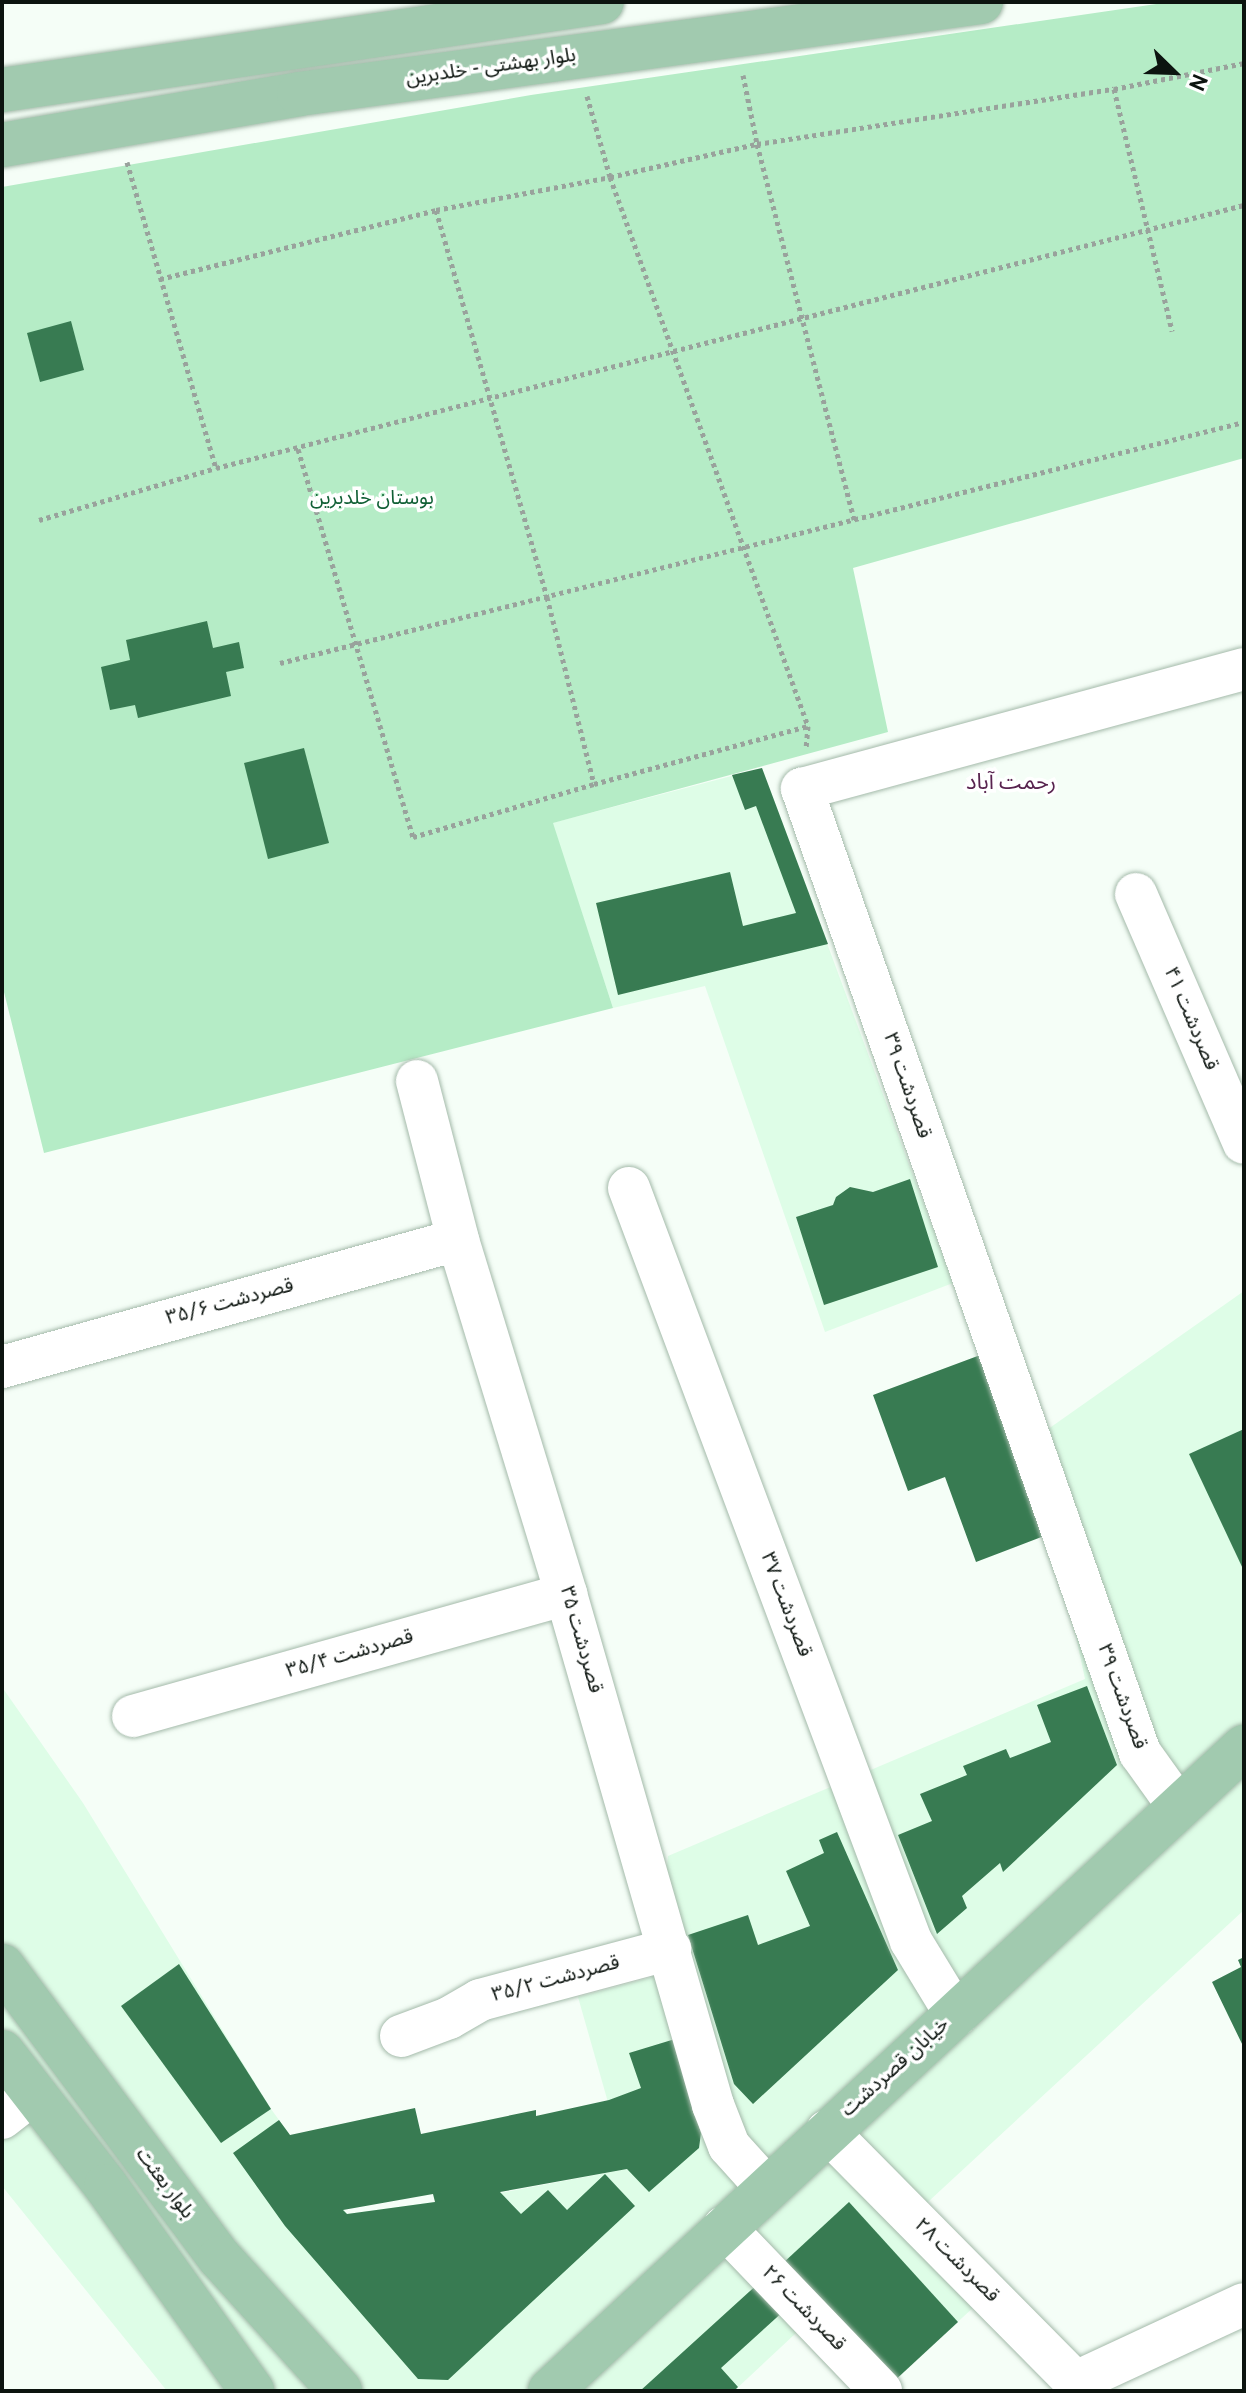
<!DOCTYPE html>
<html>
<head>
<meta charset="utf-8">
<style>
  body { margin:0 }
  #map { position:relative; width:1246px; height:2393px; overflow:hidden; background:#f5fef7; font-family:Overpass,"Noto Sans Arabic",sans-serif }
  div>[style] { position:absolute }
  .built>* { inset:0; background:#defde7 }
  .green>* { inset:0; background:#b5ecc6 }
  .building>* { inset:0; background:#387b52 }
  .path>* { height:5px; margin-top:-2.5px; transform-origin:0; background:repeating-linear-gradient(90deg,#99a29c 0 4px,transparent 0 8px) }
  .roads { filter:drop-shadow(0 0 2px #a4baaa) drop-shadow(0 0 2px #a4baaa) }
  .minor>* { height:42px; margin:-21px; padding:0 21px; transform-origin:21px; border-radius:21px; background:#fff }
  .major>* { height:44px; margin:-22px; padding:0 22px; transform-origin:22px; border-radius:22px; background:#a1caaf }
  span { translate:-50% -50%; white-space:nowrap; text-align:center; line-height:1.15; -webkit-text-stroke:7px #fff; paint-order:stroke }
  .street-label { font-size:20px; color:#0c140f }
  .park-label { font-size:20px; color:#105f35 }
  .neighbourhood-label { font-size:22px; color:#58234f }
  .frame { position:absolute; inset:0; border:4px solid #0c140f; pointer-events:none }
  .north { position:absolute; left:1134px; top:32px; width:80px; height:80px; -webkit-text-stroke:6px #fff; paint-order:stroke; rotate:113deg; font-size:22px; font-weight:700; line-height:32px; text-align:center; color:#0c140f }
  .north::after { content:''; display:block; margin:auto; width:28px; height:36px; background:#0c140f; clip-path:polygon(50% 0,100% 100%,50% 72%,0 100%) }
</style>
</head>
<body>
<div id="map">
  <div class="built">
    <i style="clip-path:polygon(762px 768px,953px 1283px,825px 1332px,705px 986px,613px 1008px,552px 823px)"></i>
    <i style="clip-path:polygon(1244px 1291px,1244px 1910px,916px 2213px,989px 2293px,883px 2391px,809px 2321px,734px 2391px,167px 2391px,2px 2186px,2px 1687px,83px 1803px,271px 2109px,347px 2214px,500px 2193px,627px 2169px,578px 1997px,656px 1976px,668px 1856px,1085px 1679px,1034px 1439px)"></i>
  </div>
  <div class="green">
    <i style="clip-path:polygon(1170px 2px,1244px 2px,1244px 458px,853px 568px,888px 732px,553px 823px,613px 1008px,44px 1153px,2px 984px,2px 187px,531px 95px)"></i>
  </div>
  <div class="building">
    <i style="clip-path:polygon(71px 321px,84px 370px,40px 382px,27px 333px)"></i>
    <i style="clip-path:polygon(207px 621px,213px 648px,239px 642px,244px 668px,226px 672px,231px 696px,138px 718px,135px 705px,110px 710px,101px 667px,130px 660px,126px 640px)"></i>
    <i style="clip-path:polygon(304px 748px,329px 843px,268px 859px,244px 763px)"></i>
    <i style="clip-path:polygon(762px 768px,828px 944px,618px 995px,596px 903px,730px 872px,743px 926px,796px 913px,756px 806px,745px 810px,732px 775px)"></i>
    <i style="clip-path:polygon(910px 1179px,938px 1267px,824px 1305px,796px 1217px,833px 1205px,836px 1197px,850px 1187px,873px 1192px)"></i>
    <i style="clip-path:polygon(983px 1354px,1044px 1536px,976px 1562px,945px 1477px,908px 1491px,873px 1395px)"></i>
    <i style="clip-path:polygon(1244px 1429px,1244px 1571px,1189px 1454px)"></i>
    <i style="clip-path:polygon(1087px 1686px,1117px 1765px,1003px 1872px,1000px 1863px,962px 1896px,967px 1908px,937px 1934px,898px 1835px,932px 1821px,920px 1794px,967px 1775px,963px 1766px,1006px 1749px,1010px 1758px,1051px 1742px,1037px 1705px)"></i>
    <i style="clip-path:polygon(837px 1832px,898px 1970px,753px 2104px,734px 2084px,688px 1935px,748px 1915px,758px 1945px,810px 1926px,786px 1871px,824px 1853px,819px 1840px)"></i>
    <i style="clip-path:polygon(1244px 1957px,1244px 2048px,1212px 1982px,1241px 1967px,1238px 1960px)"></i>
    <i style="clip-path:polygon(179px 1964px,271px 2109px,221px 2143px,121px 2006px)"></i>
    <i style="clip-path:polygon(evenodd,675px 2039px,701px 2133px,699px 2148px,649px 2192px,627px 2169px,500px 2192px,521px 2214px,548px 2190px,567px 2210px,605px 2174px,635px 2206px,448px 2380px,418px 2379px,285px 2226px,233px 2153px,279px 2120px,290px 2135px,415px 2108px,421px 2134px,536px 2110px,536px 2116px,609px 2100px,641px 2088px,629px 2053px,675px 2039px,433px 2194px,435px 2202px,347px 2214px,343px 2210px,433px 2194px)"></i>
    <i style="clip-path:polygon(849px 2202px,958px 2322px,891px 2384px,782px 2264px)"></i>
    <i style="clip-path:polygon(761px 2281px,786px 2309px,721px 2368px,738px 2387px,734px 2391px,640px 2391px)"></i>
  </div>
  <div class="path">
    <i style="left:743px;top:75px;width:70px;rotate:78.5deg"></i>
    <i style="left:757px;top:144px;width:388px;rotate:75.5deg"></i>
    <i style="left:1114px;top:89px;width:249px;rotate:76.5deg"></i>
    <i style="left:587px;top:96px;width:84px;rotate:74.1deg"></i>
    <i style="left:610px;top:177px;width:584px;rotate:70.17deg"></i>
    <i style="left:808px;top:726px;width:23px;rotate:95deg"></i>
    <i style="left:127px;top:162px;width:319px;rotate:73.8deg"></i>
    <i style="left:436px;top:210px;width:403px;rotate:74deg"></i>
    <i style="left:547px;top:597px;width:193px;rotate:75.9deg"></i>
    <i style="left:594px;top:784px;width:222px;rotate:-15.2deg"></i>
    <i style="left:160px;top:279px;width:284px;rotate:-14deg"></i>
    <i style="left:436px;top:210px;width:177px;rotate:-10.7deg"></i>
    <i style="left:610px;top:177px;width:151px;rotate:-12.7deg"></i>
    <i style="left:757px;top:144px;width:361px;rotate:-8.8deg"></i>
    <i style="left:1114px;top:89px;width:133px;rotate:-11.3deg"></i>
    <i style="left:298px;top:449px;width:405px;rotate:73.5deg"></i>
    <i style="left:413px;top:837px;width:189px;rotate:-16.3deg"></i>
    <i style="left:39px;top:520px;width:184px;rotate:-16.4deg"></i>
    <i style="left:216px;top:468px;width:1061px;rotate:-14.35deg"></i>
    <i style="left:280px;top:663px;width:994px;rotate:-14.04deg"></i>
  </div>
  <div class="roads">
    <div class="minor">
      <i style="left:1136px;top:894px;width:271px;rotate:66.6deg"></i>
      <i style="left:417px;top:1081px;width:164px;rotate:75.5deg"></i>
      <i style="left:458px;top:1240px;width:370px;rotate:73deg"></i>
      <i style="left:566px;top:1594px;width:532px;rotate:73.95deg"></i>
      <i style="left:713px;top:2105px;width:44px;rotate:68.7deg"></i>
      <i style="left:729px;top:2146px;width:55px;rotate:47.9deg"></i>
      <i style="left:629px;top:1188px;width:804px;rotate:69.47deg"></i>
      <i style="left:911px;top:1941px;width:87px;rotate:58.7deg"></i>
      <i style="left:2px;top:1367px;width:473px;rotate:-15.6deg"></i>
      <i style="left:133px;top:1716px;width:450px;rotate:-15.7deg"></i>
      <i style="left:1178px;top:1806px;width:65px;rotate:-125.6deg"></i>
      <i style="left:1140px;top:1753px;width:1022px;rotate:-109.32deg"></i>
      <i style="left:802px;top:789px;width:458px;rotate:-15.2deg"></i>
      <i style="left:401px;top:2036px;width:51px;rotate:-20.6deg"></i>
      <i style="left:449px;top:2018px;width:36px;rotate:-30deg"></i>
      <i style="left:480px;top:2000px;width:197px;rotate:-15deg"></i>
      <i style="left:2px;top:2118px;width:41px;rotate:-38deg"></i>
      <i style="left:827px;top:2131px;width:366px;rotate:45.3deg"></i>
      <i style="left:724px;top:2227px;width:227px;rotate:46.2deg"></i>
      <i style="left:1076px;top:2382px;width:185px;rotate:-24.9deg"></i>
    </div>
    <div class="major">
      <i style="left:2px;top:90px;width:606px;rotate:-8.34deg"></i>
      <i style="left:2px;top:145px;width:301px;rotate:-9.7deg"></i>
      <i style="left:299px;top:94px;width:688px;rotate:-7.68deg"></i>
      <i style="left:2px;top:1966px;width:364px;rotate:53.3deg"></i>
      <i style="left:220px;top:2258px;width:179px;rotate:47.9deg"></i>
      <i style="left:2px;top:2052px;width:170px;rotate:52.2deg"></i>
      <i style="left:106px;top:2186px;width:252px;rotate:54.5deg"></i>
      <i style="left:550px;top:2391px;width:947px;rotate:-42.86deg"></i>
    </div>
  </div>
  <div class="street-label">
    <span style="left:491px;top:68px;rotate:-8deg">بلوار بهشتی - خلدبرین</span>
    <span style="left:1190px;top:1019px;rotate:67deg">قصردشت ۴۱</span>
    <span style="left:906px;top:1086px;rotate:71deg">قصردشت ۳۹</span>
    <span style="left:230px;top:1303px;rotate:-15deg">قصردشت ۳۵/۶</span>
    <span style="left:785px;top:1605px;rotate:69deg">قصردشت ۳۷</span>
    <span style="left:580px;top:1640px;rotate:74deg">قصردشت ۳۵</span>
    <span style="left:350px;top:1655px;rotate:-16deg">قصردشت ۳۵/۴</span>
    <span style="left:1121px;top:1697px;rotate:70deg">قصردشت ۳۹</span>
    <span style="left:556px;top:1980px;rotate:-15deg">قصردشت ۳۵/۲</span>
    <span style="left:896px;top:2068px;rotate:-42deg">خیابان قصردشت</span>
    <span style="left:164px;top:2184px;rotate:53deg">بلوار بعثت</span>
    <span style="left:956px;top:2261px;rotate:45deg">قصردشت ۲۸</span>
    <span style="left:803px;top:2309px;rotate:46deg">قصردشت ۲۶</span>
  </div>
  <div class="park-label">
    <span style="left:372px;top:499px">بوستان خلدبرین</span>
  </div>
  <div class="neighbourhood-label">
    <span style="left:1011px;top:784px">رحمت آباد</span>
  </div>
  <div class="frame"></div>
  <div class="north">N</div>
</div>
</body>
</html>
